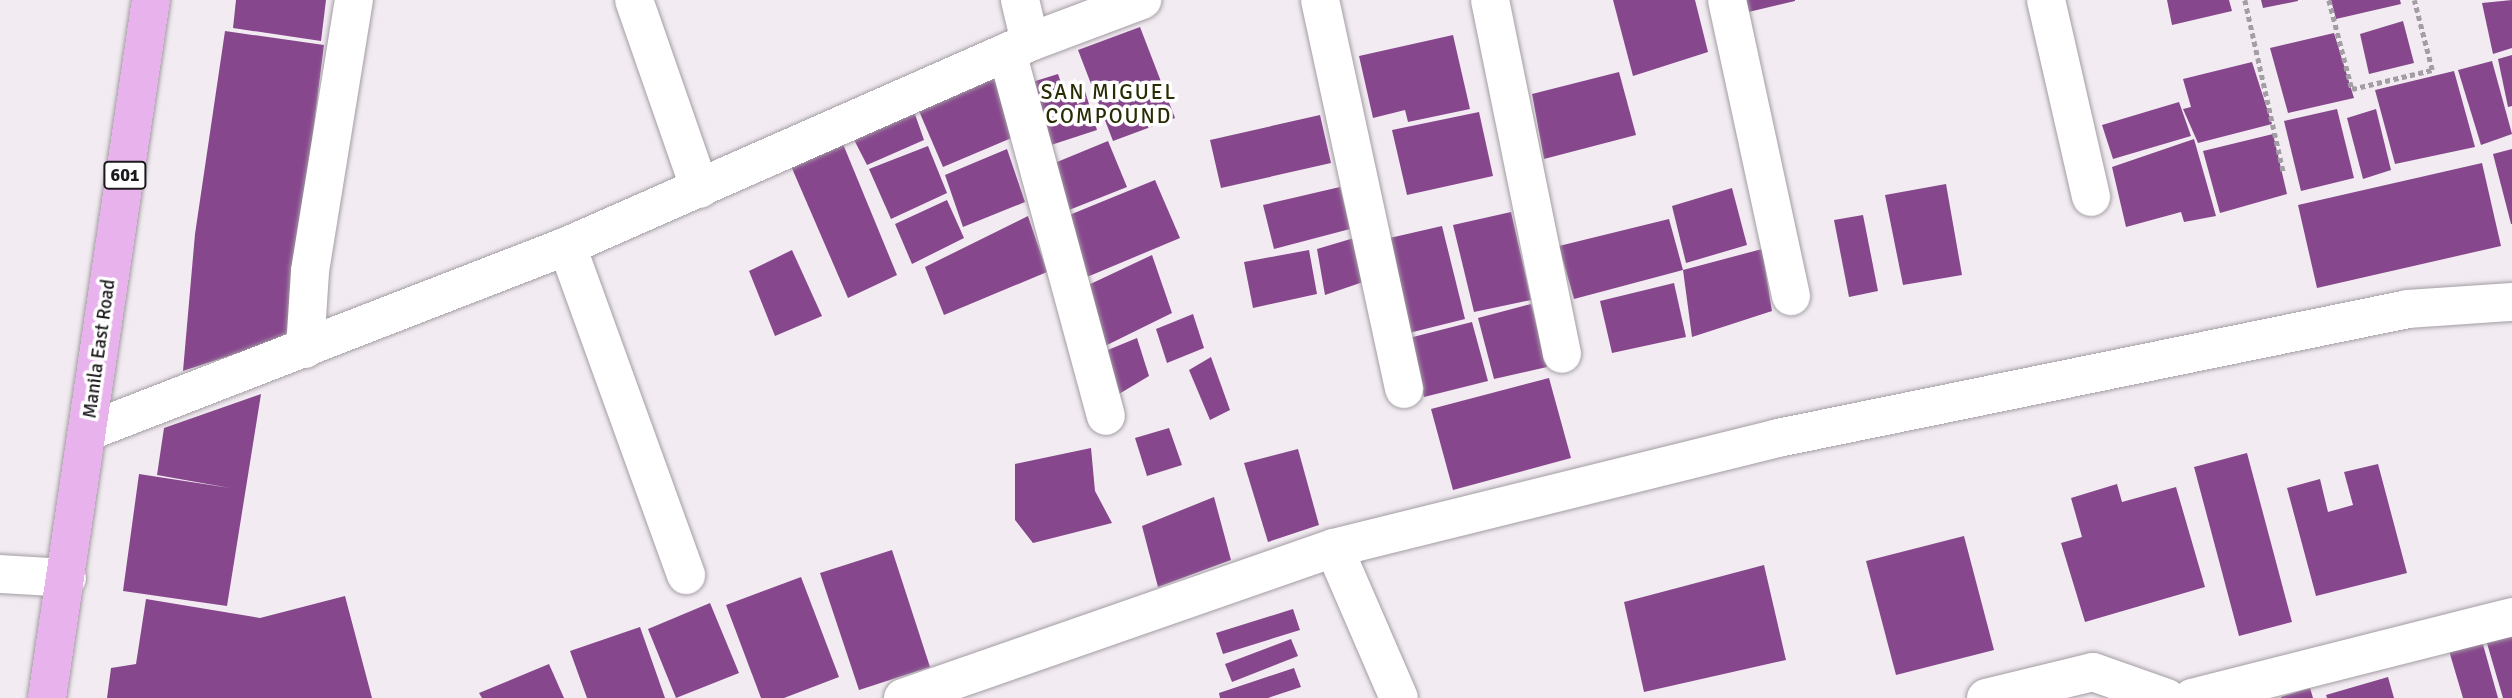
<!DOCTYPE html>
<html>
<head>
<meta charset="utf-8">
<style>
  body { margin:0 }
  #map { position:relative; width:2512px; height:698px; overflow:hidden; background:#f2ecf2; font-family:Signika,sans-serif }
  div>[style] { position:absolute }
  .building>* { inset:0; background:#87478d }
  .path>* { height:4.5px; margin-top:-2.25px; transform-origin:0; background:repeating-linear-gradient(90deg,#a29ea3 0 5px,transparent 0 8.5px) }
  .roads { filter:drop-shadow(0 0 2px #a39da3) drop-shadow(0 0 2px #a39da3) }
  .minor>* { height:38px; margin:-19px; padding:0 19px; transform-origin:19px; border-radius:19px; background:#fff }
  .major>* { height:38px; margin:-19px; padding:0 19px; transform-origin:19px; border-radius:19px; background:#e8b2ec }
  span { translate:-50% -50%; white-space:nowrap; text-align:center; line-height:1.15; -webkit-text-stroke:7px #fff; paint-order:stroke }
  .shield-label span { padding:2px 5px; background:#fff; border:2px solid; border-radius:5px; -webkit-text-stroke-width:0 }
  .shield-label { font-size:18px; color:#1b191c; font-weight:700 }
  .street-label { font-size:19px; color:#1b191c }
  .neighbourhood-label { font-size:21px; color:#292c03; letter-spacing:2px }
</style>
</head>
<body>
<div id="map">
  <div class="building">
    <i style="clip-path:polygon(236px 0,326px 0,321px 41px,233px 28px)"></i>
    <i style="clip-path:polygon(1613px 0,1695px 0,1708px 52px,1633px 76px)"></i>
    <i style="clip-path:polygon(1733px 0,1795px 0,1795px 1px,1736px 15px)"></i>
    <i style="clip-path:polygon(2167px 0,2229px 0,2232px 11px,2172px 25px)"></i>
    <i style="clip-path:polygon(2261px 0,2298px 0,2298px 1px,2263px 8px)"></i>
    <i style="clip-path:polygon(2331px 0,2400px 0,2401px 4px,2336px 19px)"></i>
    <i style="clip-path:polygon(2512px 0,2512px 48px,2493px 54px,2482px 3px)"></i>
    <i style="clip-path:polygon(2403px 21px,2414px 63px,2369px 74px,2360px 34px)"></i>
    <i style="clip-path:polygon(1140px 27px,1175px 118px,1113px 141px,1078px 50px)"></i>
    <i style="clip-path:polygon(225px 31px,324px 45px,299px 245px,298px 333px,183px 371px,195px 234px)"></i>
    <i style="clip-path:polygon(2334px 33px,2354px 98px,2288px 113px,2270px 48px)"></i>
    <i style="clip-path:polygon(1453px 35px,1470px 109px,1408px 122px,1405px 110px,1373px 118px,1359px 56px)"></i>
    <i style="clip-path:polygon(2512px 55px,2512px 106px,2508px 107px,2498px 59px)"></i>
    <i style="clip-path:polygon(2492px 61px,2512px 134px,2481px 145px,2458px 70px)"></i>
    <i style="clip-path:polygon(2252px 62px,2272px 124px,2198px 143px,2183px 109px,2191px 107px,2183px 79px)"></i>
    <i style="clip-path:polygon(2454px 71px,2475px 147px,2395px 164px,2375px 90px)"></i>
    <i style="clip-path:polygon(1619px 72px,1636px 135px,1544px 159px,1532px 94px)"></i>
    <i style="clip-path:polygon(1001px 74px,1021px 134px,943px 167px,919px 111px)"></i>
    <i style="clip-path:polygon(1058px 74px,1065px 94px,1084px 88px,1097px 130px,1048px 146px,1029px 83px)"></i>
    <i style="clip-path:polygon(2179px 102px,2191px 136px,2113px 159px,2102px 125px)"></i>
    <i style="clip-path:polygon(911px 103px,924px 140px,867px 165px,850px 132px)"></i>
    <i style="clip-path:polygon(2337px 109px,2354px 178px,2301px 191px,2284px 121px)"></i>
    <i style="clip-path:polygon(2376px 109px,2391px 170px,2363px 179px,2347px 118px)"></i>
    <i style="clip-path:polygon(1479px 112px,1493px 176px,1407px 195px,1392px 130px)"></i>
    <i style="clip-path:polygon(1320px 115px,1331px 163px,1221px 188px,1210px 140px)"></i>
    <i style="clip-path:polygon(2273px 134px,2287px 194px,2220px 213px,2203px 151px)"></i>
    <i style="clip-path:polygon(2194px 139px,2216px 216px,2184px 222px,2181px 212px,2126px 227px,2112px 167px)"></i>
    <i style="clip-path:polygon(1108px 141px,1127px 187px,1059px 214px,1040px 169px)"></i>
    <i style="clip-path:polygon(843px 144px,897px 275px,848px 298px,791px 166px)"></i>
    <i style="clip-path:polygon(928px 146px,947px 193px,891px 219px,869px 169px)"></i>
    <i style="clip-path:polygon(1007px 149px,1025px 202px,963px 227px,945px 175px)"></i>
    <i style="clip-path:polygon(2512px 149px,2512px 224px,2511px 224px,2493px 154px)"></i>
    <i style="clip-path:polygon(2482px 163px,2501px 246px,2317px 288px,2298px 205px)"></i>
    <i style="clip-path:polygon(1155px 180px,1180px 238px,1087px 277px,1062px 218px)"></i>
    <i style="clip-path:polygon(1946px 184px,1962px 275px,1903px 285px,1885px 195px)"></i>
    <i style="clip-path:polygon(1340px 187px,1350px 229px,1274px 249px,1263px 205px)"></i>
    <i style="clip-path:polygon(1732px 188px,1747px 245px,1686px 263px,1672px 206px)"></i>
    <i style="clip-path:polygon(947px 200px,964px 238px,912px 264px,895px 224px)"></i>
    <i style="clip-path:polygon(1511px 212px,1531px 300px,1474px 312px,1453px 225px)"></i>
    <i style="clip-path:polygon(1863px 215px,1878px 291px,1849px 297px,1834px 220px)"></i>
    <i style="clip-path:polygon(1028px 216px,1047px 272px,944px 315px,925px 267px)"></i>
    <i style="clip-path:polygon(1669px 219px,1683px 270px,1574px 299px,1559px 246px)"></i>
    <i style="clip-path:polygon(1442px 226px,1465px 319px,1405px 334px,1381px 240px)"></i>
    <i style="clip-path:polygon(1354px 238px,1363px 282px,1325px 295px,1317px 249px)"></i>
    <i style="clip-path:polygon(1762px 249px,1772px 311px,1692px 337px,1683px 270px)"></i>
    <i style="clip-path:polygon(792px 250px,822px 316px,775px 336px,749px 271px)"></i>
    <i style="clip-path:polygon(1309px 250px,1317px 294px,1253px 308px,1244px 262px)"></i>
    <i style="clip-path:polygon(1152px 255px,1172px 313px,1105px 346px,1084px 287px)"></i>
    <i style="clip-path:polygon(1674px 283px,1686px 337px,1612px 353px,1600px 301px)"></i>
    <i style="clip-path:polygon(1531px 304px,1547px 367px,1494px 379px,1478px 318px)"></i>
    <i style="clip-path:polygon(1193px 314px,1204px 348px,1167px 363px,1156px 329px)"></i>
    <i style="clip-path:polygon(1472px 322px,1488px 381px,1424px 397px,1409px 338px)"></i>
    <i style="clip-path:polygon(1137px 338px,1149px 376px,1119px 394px,1103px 352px)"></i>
    <i style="clip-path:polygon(1211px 357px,1230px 410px,1210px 420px,1189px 370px)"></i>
    <i style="clip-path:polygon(1549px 378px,1571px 458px,1453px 490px,1431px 409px)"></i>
    <i style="clip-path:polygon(261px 394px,227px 606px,123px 591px,139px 474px,230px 488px,157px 475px,164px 428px)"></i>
    <i style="clip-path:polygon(1169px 428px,1182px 465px,1147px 476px,1135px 438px)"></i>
    <i style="clip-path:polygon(1091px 448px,1095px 491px,1112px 523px,1033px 543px,1015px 520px,1015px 464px)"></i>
    <i style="clip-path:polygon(1298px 449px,1319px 525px,1268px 542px,1244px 463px)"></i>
    <i style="clip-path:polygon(2247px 453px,2292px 622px,2239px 636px,2194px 467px)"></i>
    <i style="clip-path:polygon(2378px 464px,2407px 573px,2316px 596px,2287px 488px,2320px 479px,2328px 512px,2353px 505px,2344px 472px)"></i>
    <i style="clip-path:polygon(2117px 484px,2122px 502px,2176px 487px,2205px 587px,2085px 622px,2061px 543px,2082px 537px,2071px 498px)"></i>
    <i style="clip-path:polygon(1214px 497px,1231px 560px,1158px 587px,1142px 526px)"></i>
    <i style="clip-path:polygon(1964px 536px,1994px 650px,1896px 675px,1866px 561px)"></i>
    <i style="clip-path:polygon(892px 550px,930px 667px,859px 690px,820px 573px)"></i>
    <i style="clip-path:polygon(1764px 565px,1786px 660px,1644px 692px,1624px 602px)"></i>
    <i style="clip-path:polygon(801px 577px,839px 677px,784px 698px,761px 698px,726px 605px)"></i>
    <i style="clip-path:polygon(345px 596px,372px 698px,107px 698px,111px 668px,136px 664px,146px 599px,260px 618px)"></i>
    <i style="clip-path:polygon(710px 603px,739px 673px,676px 698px,648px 629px)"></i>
    <i style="clip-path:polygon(1293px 609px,1300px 630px,1223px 654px,1216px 633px)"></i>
    <i style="clip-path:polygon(2512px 624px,2512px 698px,2503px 698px,2484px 633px)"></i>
    <i style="clip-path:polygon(640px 627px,665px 698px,587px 698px,570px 651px)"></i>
    <i style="clip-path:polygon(2480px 634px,2498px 698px,2463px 698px,2447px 644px)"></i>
    <i style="clip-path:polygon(1291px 639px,1298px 656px,1232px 682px,1225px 664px)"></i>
    <i style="clip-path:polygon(549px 664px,564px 698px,482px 698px,479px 693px)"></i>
    <i style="clip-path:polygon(1294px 668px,1301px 687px,1268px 698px,1220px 698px,1219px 693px)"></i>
    <i style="clip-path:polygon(2388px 677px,2394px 698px,2327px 698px,2326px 695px)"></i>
    <i style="clip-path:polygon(2310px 688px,2313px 698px,2281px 698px,2281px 697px)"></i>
  </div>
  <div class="path">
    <i style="left:2245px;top:0;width:178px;rotate:77.4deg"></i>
    <i style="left:2329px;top:0;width:92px;rotate:75.5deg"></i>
    <i style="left:2352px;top:89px;width:82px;rotate:-13.4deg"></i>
    <i style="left:2432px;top:70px;width:72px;rotate:-104.4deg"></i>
  </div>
  <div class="roads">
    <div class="minor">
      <i style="left:634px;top:0;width:200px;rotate:70.8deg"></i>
      <i style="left:1020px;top:0;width:43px;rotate:76.6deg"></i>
      <i style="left:1320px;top:0;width:398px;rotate:77.8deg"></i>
      <i style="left:1490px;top:0;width:361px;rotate:78.5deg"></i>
      <i style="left:1727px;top:0;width:303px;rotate:77.8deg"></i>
      <i style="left:2046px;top:0;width:202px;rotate:77.1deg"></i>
      <i style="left:1007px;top:52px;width:377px;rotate:74.8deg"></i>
      <i style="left:567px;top:246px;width:350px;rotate:70.1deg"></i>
      <i style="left:305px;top:349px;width:78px;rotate:-86.3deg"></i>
      <i style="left:310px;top:271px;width:275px;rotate:-80.8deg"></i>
      <i style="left:87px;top:432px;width:515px;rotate:-21.18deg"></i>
      <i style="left:567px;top:246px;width:506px;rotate:-23.78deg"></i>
      <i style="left:1030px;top:42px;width:120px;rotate:-20.6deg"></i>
      <i style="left:1334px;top:548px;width:457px;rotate:-13.9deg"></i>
      <i style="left:1778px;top:438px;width:643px;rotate:-11.57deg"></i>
      <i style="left:2408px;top:309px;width:104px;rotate:-3.9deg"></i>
      <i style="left:0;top:574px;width:67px;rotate:3.4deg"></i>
      <i style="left:903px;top:698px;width:456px;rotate:-19.2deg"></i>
      <i style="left:1334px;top:548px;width:163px;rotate:66.6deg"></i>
      <i style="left:1986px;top:698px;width:110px;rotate:-13.7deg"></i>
      <i style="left:2093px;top:672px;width:78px;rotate:19.4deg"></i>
      <i style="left:2192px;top:698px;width:330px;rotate:-14.2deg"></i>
    </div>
    <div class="major">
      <i style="left:47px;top:698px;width:706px;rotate:-81.53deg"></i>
    </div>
  </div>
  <div class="shield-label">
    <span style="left:125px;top:175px">601</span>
  </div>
  <div class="street-label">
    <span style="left:100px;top:349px;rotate:-82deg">Manila East Road</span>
  </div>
  <div class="neighbourhood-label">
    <span style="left:1109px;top:104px">SAN MIGUEL<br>COMPOUND</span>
  </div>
</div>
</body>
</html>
